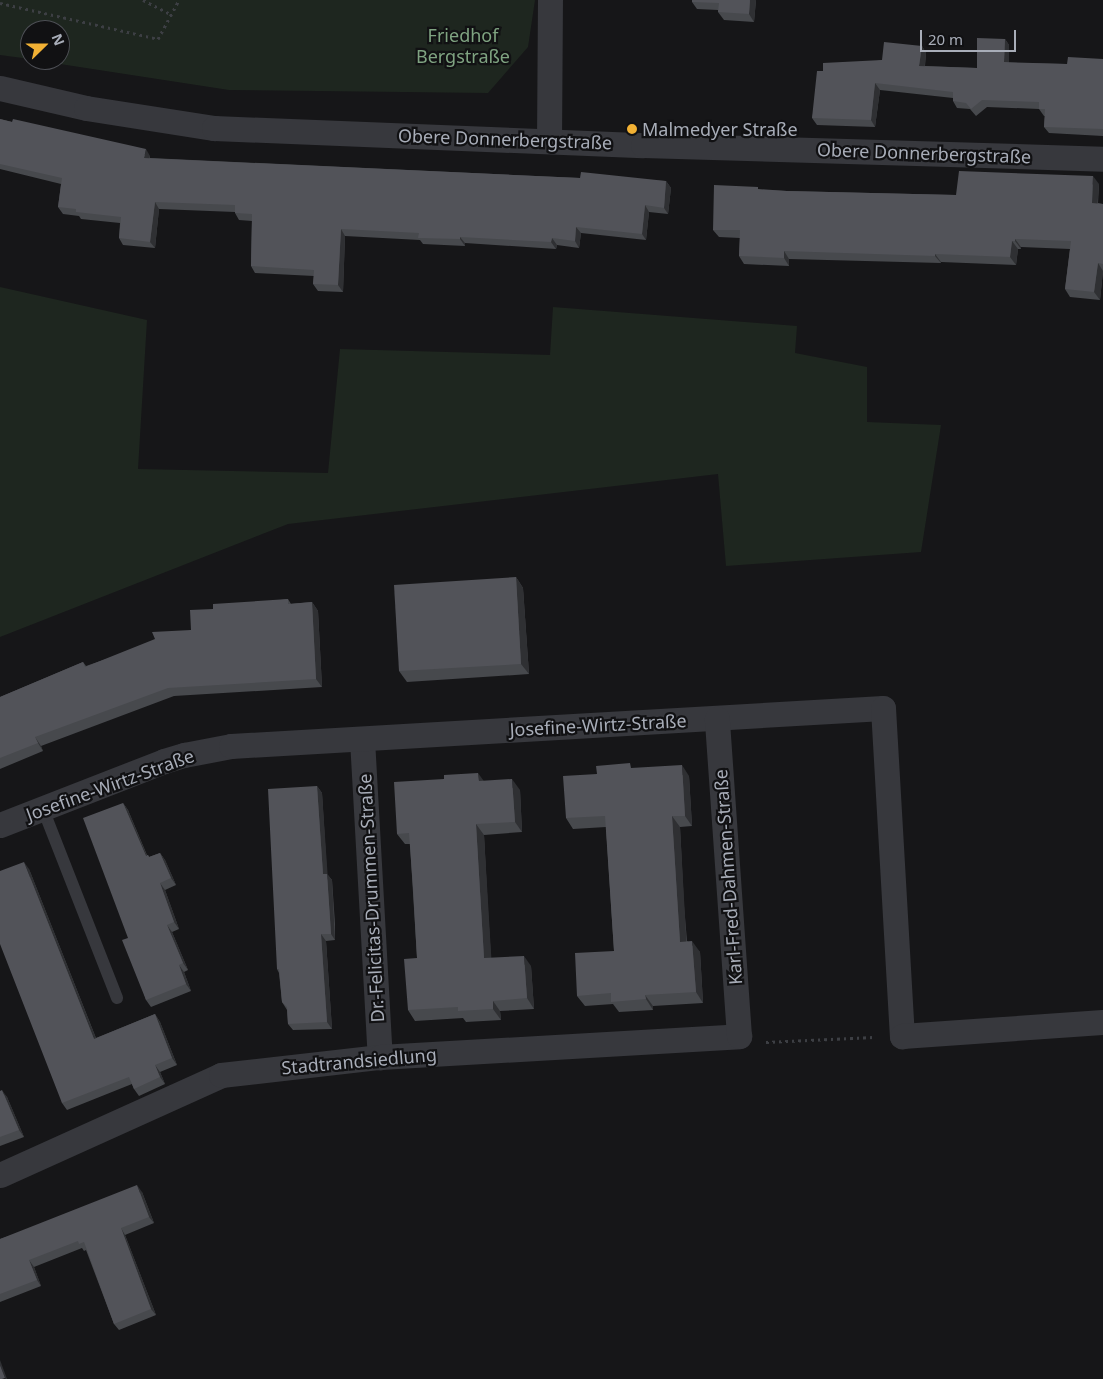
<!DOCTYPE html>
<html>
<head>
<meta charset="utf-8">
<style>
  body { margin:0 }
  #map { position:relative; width:1103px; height:1379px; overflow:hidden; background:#161618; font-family:"Noto Sans",sans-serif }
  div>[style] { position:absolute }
  .green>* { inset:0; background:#1e261f }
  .path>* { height:3px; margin-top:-1.5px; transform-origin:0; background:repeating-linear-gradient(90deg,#3d3f44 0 2.5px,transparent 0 6.5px) }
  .service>* { height:12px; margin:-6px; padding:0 6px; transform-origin:6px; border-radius:6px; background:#37383d }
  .minor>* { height:25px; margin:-12.5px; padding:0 12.5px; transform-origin:12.5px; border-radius:12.5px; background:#37383d }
  .wall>* { inset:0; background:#47494d }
  .shaded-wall>* { inset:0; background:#2f3033 }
  .building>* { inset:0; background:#525359 }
  .dots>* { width:14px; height:14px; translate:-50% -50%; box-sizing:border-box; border:2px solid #111113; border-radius:50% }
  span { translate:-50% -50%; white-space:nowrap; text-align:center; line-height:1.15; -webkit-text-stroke:4.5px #111113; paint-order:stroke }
  .park-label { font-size:18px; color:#7fa381 }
  .poi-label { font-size:18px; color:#a8adb8 }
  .left { translate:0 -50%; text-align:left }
  .street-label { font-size:18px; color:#a8adb8 }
  .north { position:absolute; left:20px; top:20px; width:50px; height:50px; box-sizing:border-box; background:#111113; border:1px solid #4d4f55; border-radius:50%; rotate:68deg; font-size:14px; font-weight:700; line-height:20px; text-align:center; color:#a8adb8 }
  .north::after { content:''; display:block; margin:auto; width:18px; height:22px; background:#f2b134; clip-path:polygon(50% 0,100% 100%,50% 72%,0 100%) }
  .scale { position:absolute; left:920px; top:30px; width:96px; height:22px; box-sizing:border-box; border:2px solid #a8adb8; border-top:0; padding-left:6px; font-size:15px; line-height:18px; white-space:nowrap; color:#a8adb8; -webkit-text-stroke:4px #111113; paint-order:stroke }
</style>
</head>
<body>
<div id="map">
  <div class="green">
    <i style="clip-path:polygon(0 0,535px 0,528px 47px,488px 93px,229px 90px,34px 60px,60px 60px,60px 30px,30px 30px,30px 59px,0 55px)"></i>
    <i style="clip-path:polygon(0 287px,147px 320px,138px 469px,328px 473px,340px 349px,550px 355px,553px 307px,797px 326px,795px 353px,867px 367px,867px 422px,941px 425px,921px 552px,726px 566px,718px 474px,288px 524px,0 637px)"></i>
  </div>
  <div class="path">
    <i style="left:143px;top:0;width:31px;rotate:27deg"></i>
    <i style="left:0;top:3px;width:162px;rotate:12.8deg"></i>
    <i style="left:158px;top:39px;width:44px;rotate:-61.7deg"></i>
    <i style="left:766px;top:1042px;width:108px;rotate:-2.7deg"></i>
  </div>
  <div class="service">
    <i style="left:43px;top:809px;width:203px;rotate:68.6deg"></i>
  </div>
  <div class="minor">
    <i style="left:0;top:88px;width:88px;rotate:13.1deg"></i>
    <i style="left:86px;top:108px;width:130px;rotate:8.9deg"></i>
    <i style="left:214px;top:128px;width:429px;rotate:2.3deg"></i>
    <i style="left:643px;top:145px;width:460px;rotate:1.7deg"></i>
    <i style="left:549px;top:141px;width:141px;rotate:-89.6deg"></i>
    <i style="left:362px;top:739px;width:319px;rotate:86.8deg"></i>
    <i style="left:0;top:825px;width:176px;rotate:-21.3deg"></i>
    <i style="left:164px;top:761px;width:21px;rotate:-17deg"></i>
    <i style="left:184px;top:755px;width:48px;rotate:-10.8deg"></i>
    <i style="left:231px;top:746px;width:653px;rotate:-3.34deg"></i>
    <i style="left:883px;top:708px;width:329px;rotate:86.7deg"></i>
    <i style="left:902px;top:1036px;width:201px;rotate:-4deg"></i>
    <i style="left:0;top:1175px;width:243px;rotate:-24.3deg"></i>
    <i style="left:221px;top:1075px;width:160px;rotate:-6.5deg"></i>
    <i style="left:380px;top:1057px;width:360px;rotate:-3.3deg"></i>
    <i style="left:739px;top:1036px;width:318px;rotate:-94deg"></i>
  </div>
  <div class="wall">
    <i style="clip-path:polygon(756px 0,754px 22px,724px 20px,718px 12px,718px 10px,697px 9px,692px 2px)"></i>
    <i style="clip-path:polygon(1005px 39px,1009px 45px,1009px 63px,1067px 64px,1103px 59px,1103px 136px,1049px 133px,1044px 127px,1045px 116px,1044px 116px,1039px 109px,987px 107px,976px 116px,970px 109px,957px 108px,953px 101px,953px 98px,880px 90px,875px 127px,817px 125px,812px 118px,823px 71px,882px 60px,922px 46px,926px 53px,925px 66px,977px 68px)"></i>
    <i style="clip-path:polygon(0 119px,150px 156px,150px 158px,580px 178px,666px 181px,671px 188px,668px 214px,649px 212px,646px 240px,581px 233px,579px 248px,557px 245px,556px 249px,465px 243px,465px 246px,423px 244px,420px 240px,345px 236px,343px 292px,318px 291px,313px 284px,314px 276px,255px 273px,251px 266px,252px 221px,239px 220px,235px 213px,235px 212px,159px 209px,155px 248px,123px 245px,119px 238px,120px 223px,81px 219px,79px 216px,63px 214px,58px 207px,61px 184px,0 169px)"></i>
    <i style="clip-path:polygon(1099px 184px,1098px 203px,1103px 204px,1103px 271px,1100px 300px,1070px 297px,1065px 289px,1070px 249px,1021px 247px,1021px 249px,1018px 249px,1016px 265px,941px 262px,941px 263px,789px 259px,789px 266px,744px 264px,739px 256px,740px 238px,719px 237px,713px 230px,760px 190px,787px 191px,956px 195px)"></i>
    <i style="clip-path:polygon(516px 577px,523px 588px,529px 674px,407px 682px,399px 671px)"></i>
    <i style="clip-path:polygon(288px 599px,291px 604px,312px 602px,318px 611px,322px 687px,174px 696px,41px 746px,43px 751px,0 769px,0 697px,83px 662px,86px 666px,191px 630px,213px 609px)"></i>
    <i style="clip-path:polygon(633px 768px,689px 776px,692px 826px,680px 827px,684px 906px,687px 941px,700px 952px,703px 1003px,653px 1006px,653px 1010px,619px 1012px,613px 1004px,585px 1006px,577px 996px,614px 951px,606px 827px,573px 829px,566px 818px,597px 774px)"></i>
    <i style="clip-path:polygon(444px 779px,483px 781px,520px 790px,522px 832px,484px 835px,488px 910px,491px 958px,531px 966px,534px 1009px,500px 1011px,501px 1020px,466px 1022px,463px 1018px,415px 1021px,408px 1010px,417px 958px,410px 844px,405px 844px,397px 834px)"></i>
    <i style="clip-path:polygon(317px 786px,322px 793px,327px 874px,332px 880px,335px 924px,335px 940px,326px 941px,332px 1029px,293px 1030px,288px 1024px,287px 1010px,282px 1002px,279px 973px,277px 969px)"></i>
    <i style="clip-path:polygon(123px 803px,128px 810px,147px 855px,148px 855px,149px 857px,160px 853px,165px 860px,176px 885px,165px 890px,179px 929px,172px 932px,188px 970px,184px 972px,191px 991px,151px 1007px,146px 1000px,128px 938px)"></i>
    <i style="clip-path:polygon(29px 869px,96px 1038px,155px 1014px,160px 1022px,177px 1065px,160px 1072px,165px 1084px,139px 1096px,134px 1089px,132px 1084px,67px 1110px,62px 1103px)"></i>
    <i style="clip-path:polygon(0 1091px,7px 1097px,24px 1137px,0 1146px)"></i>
    <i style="clip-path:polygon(142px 1192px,154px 1223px,125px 1235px,156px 1315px,119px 1330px,114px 1324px,86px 1250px,84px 1251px,82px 1248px,34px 1267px,41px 1286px,0 1302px,0 1239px)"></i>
  </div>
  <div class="shaded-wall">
    <i style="clip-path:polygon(750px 0,756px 0,754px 22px,749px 14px)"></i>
    <i style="clip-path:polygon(1005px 39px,1009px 45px,1009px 69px,1004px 62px)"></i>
    <i style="clip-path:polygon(922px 46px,926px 53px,924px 73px,919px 66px)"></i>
    <i style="clip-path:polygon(875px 83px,880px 90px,875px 127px,871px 120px)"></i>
    <i style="clip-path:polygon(146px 149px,150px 156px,148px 165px,144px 158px)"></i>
    <i style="clip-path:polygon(1093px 176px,1099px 184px,1097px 210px,1092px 203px)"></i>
    <i style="clip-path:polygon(666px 181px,671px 188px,668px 214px,664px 208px)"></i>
    <i style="clip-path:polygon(155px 202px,159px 209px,155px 248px,150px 242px)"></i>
    <i style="clip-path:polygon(645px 205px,649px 212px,646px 240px,642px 234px)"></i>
    <i style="clip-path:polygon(576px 227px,581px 233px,579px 248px,575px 241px)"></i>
    <i style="clip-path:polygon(341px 229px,345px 236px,343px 292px,338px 285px)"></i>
    <i style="clip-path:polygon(460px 237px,465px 243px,465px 246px,460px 239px)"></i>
    <i style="clip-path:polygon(552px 238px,557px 245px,556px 249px,551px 242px)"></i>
    <i style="clip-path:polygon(1015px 239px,1021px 247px,1021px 249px,1015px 241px)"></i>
    <i style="clip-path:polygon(1012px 241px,1018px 249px,1016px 265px,1010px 257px)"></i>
    <i style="clip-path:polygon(784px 251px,789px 259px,789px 266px,784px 258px)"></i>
    <i style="clip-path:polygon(935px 254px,941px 262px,941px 263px,935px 256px)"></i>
    <i style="clip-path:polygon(1098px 263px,1103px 271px,1100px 300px,1094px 292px)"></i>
    <i style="clip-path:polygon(516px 577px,523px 588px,529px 674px,521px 664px)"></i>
    <i style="clip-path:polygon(312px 602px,318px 611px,322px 687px,316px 679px)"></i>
    <i style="clip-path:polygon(35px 737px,41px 746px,43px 751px,38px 743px)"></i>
    <i style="clip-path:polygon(682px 765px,689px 776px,692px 826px,685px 816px)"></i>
    <i style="clip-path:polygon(478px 773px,486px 784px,479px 781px)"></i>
    <i style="clip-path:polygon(512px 779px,520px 790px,522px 832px,515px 822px)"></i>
    <i style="clip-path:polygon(317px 786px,322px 793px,328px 880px,323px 874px)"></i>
    <i style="clip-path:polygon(123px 803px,128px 810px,150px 863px,146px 856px)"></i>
    <i style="clip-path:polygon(672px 816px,680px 827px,687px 952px,680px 942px)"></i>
    <i style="clip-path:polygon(476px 824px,484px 835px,492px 969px,484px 958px)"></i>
    <i style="clip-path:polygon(160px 853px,165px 860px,176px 885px,171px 878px)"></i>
    <i style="clip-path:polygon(24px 862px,29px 869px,99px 1046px,94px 1039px)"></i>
    <i style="clip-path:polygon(327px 874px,332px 880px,335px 940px,331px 934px)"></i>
    <i style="clip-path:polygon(160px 883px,165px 890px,179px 929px,174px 922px)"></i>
    <i style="clip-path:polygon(167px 925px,172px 932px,188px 970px,183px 963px)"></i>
    <i style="clip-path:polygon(321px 934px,326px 941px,332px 1029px,327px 1022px)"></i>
    <i style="clip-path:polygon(692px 941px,700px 952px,703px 1003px,696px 992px)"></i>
    <i style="clip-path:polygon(524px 956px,531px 966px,534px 1009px,527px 998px)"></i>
    <i style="clip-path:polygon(179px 965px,184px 972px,191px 991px,186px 984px)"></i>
    <i style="clip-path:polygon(645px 995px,653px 1006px,653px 1010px,646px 999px)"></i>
    <i style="clip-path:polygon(493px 1001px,500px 1011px,501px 1020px,493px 1009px)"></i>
    <i style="clip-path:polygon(155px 1014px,160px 1022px,177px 1065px,172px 1058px)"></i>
    <i style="clip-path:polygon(155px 1065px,160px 1072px,165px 1084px,160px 1077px)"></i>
    <i style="clip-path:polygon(2px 1090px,7px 1097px,24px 1137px,19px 1130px)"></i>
    <i style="clip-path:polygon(137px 1185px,142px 1192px,154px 1223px,149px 1217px)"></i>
    <i style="clip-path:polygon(121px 1228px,125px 1235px,156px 1315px,151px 1309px)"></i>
    <i style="clip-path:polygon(29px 1260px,34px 1267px,41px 1286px,37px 1280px)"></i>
    <i style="clip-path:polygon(0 1360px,7px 1379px,6px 1379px,5px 1378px,0 1365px)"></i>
  </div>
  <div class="building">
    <i style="clip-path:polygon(692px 0,750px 0,749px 14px,718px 12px,719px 3px,692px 2px)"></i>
    <i style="clip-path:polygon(977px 38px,1005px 39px,1004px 62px,1067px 64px,1068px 57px,1103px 59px,1103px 129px,1044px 127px,1045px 109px,1039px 109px,1039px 102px,982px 100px,971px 109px,966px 103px,953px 101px,953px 92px,875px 83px,871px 120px,812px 118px,817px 71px,823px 71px,823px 63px,882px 60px,884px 42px,922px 46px,919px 66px,977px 68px)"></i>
    <i style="clip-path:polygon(0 119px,12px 122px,13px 119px,146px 149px,144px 158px,580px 178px,581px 172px,666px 181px,664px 208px,645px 205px,642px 234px,576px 227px,575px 241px,552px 238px,551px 242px,460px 237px,460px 239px,418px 238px,419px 233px,341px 229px,338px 285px,313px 284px,314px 270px,251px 266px,252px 214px,235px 213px,235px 205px,155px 202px,150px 242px,119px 238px,121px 217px,76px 212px,76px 209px,58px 207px,62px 178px,0 164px)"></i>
    <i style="clip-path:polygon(959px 171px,1093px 176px,1092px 203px,1103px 204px,1103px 264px,1098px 263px,1094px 292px,1065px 289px,1071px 241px,1015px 239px,1015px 241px,1012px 241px,1010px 257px,935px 254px,935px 256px,784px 251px,784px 258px,739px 256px,740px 230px,713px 230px,714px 185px,758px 187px,758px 189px,787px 191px,956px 195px)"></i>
    <i style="clip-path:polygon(516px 577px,521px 664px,399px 671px,394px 585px)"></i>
    <i style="clip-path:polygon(288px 599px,288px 604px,312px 602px,316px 679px,168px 688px,35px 737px,38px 743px,0 758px,0 697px,83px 662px,85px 667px,155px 639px,152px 632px,191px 630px,190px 610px,213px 609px,213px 604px)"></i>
    <i style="clip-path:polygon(630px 763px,631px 768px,682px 765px,685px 816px,672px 816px,677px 895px,680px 942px,692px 941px,696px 992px,645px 995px,646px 999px,611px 1002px,611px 993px,577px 996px,575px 953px,614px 951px,605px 816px,566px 818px,563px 776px,597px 774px,596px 766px)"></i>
    <i style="clip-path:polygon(478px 773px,479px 781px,512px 779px,515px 822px,476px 824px,484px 958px,524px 956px,527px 998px,493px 1001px,493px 1009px,458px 1011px,458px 1007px,408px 1010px,404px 959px,417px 958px,413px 888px,409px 833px,397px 834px,394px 782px,444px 779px,444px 775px)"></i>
    <i style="clip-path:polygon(317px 786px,323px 874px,327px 874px,330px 918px,331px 934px,321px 934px,327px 1022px,288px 1024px,287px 1007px,282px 1002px,279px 969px,277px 969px,268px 789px)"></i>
    <i style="clip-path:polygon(123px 803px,146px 856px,148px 855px,149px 857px,160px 853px,171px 878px,160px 883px,174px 922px,167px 925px,183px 963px,179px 965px,186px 984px,146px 1000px,122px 940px,128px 938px,83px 818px)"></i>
    <i style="clip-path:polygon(24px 862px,94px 1039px,155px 1014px,172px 1058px,155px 1065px,160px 1077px,134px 1089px,129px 1077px,62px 1103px,0 944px,0 871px)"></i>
    <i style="clip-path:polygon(2px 1090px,19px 1130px,0 1137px,0 1091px)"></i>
    <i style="clip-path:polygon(137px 1185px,149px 1217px,121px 1228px,151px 1309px,114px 1324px,84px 1242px,79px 1244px,78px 1241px,29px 1260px,37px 1280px,0 1294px,0 1239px)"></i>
    <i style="clip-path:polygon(0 1365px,5px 1378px,2px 1379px,0 1379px)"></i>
  </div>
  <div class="dots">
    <i style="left:632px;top:129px;background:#f2b134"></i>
  </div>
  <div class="park-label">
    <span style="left:463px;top:46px">Friedhof<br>Bergstraße</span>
  </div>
  <div class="poi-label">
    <span class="left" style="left:642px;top:129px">Malmedyer Straße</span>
  </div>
  <div class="street-label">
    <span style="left:505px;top:139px;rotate:2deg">Obere Donnerbergstraße</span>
    <span style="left:924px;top:153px;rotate:2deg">Obere Donnerbergstraße</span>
    <span style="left:598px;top:725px;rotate:-3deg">Josefine-Wirtz-Straße</span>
    <span style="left:110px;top:785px;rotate:-20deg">Josefine-Wirtz-Straße</span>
    <span style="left:728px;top:877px;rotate:-94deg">Karl-Fred-Dahmen-Straße</span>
    <span style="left:371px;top:898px;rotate:-93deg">Dr.-Felicitas-Drummen-Straße</span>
    <span style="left:359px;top:1061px;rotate:-5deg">Stadtrandsiedlung</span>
  </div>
  <div class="north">N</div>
  <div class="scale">20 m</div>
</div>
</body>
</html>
